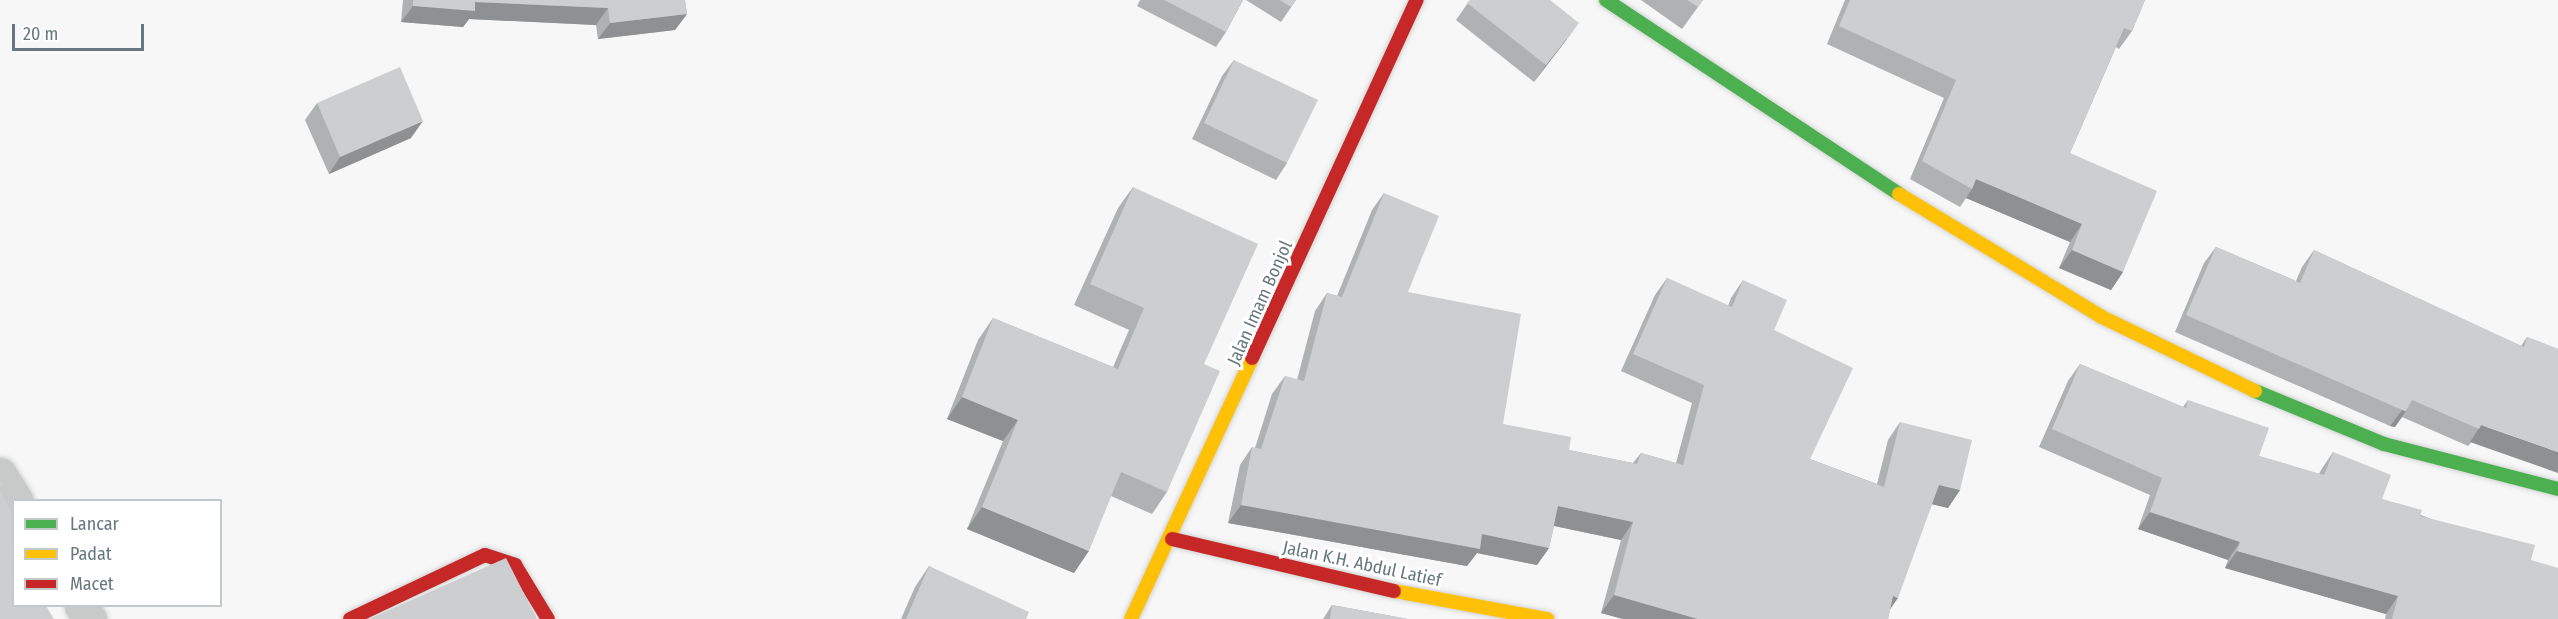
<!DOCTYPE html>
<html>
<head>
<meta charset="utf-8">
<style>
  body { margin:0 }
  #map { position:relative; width:2558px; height:619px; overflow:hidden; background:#f7f7f7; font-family:"Fira Sans Condensed",sans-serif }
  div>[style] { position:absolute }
  .roads { filter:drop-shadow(0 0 2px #d3d4d5) drop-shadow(0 0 2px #d3d4d5) }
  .street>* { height:33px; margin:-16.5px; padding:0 16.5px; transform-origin:16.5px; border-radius:16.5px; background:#c8caca }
  .fast>* { height:14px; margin:-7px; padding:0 7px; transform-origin:7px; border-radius:7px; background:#4caf50 }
  .slow>* { height:14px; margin:-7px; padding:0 7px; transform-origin:7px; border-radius:7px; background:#ffc107 }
  .jam>* { height:14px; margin:-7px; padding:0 7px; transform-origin:7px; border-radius:7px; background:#c62828 }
  .wall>* { inset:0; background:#afb1b2 }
  .shaded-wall>* { inset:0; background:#8f9091 }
  .building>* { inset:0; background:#cccecf }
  span { translate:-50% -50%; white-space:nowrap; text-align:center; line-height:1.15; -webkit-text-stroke:6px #fff; paint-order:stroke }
  .street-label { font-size:18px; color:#66787e }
  .legend { position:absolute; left:12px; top:499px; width:210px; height:108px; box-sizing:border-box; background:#fff; border:2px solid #c2c9cb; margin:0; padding:8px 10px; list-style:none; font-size:18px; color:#66787e }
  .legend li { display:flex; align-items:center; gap:12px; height:30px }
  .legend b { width:30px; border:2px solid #c2c9cb }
  .scale { position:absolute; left:12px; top:24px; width:132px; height:27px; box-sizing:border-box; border:3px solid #66787e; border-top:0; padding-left:8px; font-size:18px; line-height:21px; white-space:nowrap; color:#66787e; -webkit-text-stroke:4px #fff; paint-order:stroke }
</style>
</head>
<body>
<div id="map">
  <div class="roads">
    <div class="street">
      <i style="left:0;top:474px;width:31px;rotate:58deg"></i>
      <i style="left:81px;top:606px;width:16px;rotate:55deg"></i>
    </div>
    <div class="fast">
      <i style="left:1606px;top:0;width:351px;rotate:33.5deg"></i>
      <i style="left:2255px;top:391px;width:139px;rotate:22.3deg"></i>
      <i style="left:2384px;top:444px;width:180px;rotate:14.5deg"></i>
    </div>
    <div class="slow">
      <i style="left:1899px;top:194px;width:237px;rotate:31.2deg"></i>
      <i style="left:2102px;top:317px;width:170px;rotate:25.8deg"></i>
      <i style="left:1394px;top:591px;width:156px;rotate:10.4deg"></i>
      <i style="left:1131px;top:619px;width:288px;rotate:-65.1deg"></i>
    </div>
    <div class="jam">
      <i style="left:1252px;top:358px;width:394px;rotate:-65.3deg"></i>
      <i style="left:1172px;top:539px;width:228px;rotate:13.2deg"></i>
      <i style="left:350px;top:619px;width:149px;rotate:-25.4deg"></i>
      <i style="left:485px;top:555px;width:32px;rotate:18deg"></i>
      <i style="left:515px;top:565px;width:63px;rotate:58.6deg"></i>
    </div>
  </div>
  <div class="wall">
    <i style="clip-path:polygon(403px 0,685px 0,687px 14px,675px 30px,598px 39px,596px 25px,469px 19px,463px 27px,401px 22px)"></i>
    <i style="clip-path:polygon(1140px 0,1243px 0,1226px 32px,1216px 47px,1137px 6px)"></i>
    <i style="clip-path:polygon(1246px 0,1296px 0,1281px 22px)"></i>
    <i style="clip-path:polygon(1470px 0,1567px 39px,1534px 82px,1456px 20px)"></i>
    <i style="clip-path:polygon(1641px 0,1703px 0,1682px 29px)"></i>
    <i style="clip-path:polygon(1845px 0,2145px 0,2132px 31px,2119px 49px,2116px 47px,2070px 153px,2123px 272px,2111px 290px,2059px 268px,2070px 242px,1966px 198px,1960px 207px,1910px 179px,1944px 98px,1827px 44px)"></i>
    <i style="clip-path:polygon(1234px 60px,1287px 163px,1276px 180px,1192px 139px,1222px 76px)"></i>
    <i style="clip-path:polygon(317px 103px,411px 138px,329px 174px,305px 120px)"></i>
    <i style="clip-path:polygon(1133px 187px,1204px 364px,1167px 492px,1152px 514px,1111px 496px,1074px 573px,967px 529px,1003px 441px,947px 419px,978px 340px,993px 318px,1113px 367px,1129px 330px,1074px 305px,1118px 208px)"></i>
    <i style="clip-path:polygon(1384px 193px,1408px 292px,1503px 424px,1569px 450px,1633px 463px,1641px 453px,1676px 463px,1692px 403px,1621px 371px,1655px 295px,1667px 278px,1728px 306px,1731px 298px,1743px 280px,1774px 330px,1810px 459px,1877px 484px,1888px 440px,1900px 422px,1960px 490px,1948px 508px,1932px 504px,1890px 609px,1888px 619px,1623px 619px,1601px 613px,1621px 540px,1554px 526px,1549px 548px,1537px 565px,1477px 553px,1467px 566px,1228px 523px,1240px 465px,1252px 447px,1255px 448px,1272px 394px,1285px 376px,1297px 380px,1315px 311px,1327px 293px,1337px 296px,1372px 210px)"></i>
    <i style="clip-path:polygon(2216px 247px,2296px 281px,2302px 267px,2314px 250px,2521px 346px,2527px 337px,2558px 349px,2468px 446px,2402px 417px,2395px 427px,2390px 426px,2175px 332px,2204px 263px)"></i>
    <i style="clip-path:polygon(2080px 364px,2183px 407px,2188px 400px,2259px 456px,2319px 474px,2321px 470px,2333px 452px,2382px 499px,2531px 560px,2558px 619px,2385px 619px,2386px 614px,2225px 568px,2228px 560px,2138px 529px,2150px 495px,2039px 447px,2068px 381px)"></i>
    <i style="clip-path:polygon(929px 566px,1026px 619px,901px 619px,915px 587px)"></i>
    <i style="clip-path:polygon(1332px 605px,1408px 619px,1323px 619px)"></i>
  </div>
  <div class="shaded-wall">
    <i style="clip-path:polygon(475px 2px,608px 8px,596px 25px,469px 19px,463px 27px,401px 22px,413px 6px)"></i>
    <i style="clip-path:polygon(687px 14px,675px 30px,598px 39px,610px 23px)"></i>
    <i style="clip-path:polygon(1579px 23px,1567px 39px,1534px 82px,1546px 65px)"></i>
    <i style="clip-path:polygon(423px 121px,411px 138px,329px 174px,340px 157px)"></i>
    <i style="clip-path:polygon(1976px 179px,2082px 224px,2070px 242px,1966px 198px,1972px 189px)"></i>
    <i style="clip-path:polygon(2072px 250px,2123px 272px,2111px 290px,2059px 268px)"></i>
    <i style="clip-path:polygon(962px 397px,1018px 420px,1003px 441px,947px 419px)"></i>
    <i style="clip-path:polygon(2402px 410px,2406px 411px,2395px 427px,2390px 426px)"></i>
    <i style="clip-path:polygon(2481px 425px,2558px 452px,2558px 473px,2470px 442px)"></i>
    <i style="clip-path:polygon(1939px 485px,1960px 490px,1948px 508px,1927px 503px)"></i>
    <i style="clip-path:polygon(1241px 505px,1482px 534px,1549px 548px,1537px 565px,1477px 553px,1467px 566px,1228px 523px)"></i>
    <i style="clip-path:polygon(1558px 506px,1633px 522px,1621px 540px,1545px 524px)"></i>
    <i style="clip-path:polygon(982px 507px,1089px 551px,1074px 573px,967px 529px)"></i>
    <i style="clip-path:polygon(2150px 512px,2240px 542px,2228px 560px,2138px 529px)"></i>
    <i style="clip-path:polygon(2237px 551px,2398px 596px,2386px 614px,2225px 568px)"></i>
    <i style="clip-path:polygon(1614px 595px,1698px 619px,1623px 619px,1601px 613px)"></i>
    <i style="clip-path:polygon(1893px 596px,1898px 598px,1886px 615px)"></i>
  </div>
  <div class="building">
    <i style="clip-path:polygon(413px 0,685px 0,687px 14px,610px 23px,608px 8px,475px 2px,475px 11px,413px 6px)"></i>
    <i style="clip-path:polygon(1164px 0,1243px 0,1226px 32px)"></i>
    <i style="clip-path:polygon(1280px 0,1296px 0,1291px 7px)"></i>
    <i style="clip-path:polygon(1470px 0,1550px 0,1579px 23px,1546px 65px,1467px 3px)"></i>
    <i style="clip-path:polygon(1687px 0,1703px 0,1698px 7px)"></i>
    <i style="clip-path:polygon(1850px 0,2145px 0,2132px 31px,2124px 28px,2070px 153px,2157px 191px,2123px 272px,2072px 250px,2082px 224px,1976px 179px,1972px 189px,1922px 161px,1956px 80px,1839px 26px)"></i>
    <i style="clip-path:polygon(1234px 60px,1318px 100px,1287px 163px,1204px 123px)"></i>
    <i style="clip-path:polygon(400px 67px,423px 121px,340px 157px,317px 103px)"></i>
    <i style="clip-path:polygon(1133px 187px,1258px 244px,1204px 364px,1220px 371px,1167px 492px,1121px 472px,1089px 551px,982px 507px,1018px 420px,962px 397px,993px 318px,1118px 369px,1144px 308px,1090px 284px)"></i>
    <i style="clip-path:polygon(1384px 193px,1439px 216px,1408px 292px,1521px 314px,1503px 424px,1571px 437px,1569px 450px,1637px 464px,1641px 453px,1683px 465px,1704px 385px,1633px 354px,1667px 278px,1732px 307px,1743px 280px,1787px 300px,1774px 330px,1853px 368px,1810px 459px,1884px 487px,1900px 422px,1972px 440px,1960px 490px,1939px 485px,1898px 598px,1893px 596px,1888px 619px,1698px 619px,1614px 595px,1633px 522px,1558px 506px,1549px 548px,1482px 534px,1480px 549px,1241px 505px,1252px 447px,1261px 449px,1285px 376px,1304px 381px,1327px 293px,1342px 297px)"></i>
    <i style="clip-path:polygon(2216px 247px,2300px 283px,2314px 250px,2524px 347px,2527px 337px,2558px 349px,2558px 452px,2481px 425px,2479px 429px,2412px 400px,2406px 411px,2402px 410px,2186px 315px)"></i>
    <i style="clip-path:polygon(2080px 364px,2186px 408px,2188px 400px,2269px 428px,2259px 456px,2324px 475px,2333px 452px,2391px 475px,2382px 499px,2422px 510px,2420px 516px,2535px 545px,2531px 560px,2558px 568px,2558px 619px,2392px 619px,2398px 596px,2237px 551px,2240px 542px,2150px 512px,2162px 478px,2052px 429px)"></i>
    <i style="clip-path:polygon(0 479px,4px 485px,0 487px)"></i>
    <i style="clip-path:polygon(0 491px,14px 517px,14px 606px,46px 606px,54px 619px,0 619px)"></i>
    <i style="clip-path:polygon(506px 558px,537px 619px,369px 619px)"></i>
    <i style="clip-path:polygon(929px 566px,1029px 612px,1026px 619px,906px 619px)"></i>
    <i style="clip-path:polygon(1332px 605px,1408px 619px,1330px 619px)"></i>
  </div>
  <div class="street-label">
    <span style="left:1260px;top:303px;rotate:-66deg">Jalan Imam Bonjol</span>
    <span style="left:1362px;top:564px;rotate:12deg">Jalan K.H. Abdul Latief</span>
  </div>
  <ul class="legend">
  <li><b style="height:8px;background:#4caf50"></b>Lancar</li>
  <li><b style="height:8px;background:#ffc107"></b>Padat</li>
  <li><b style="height:8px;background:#c62828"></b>Macet</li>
  </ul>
  <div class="scale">20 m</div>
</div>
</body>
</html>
